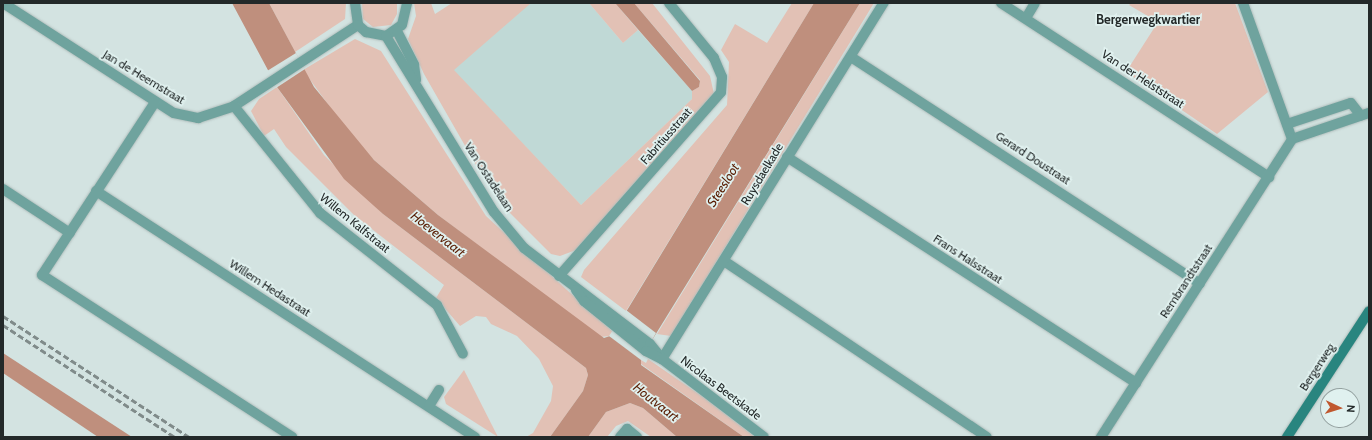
<!DOCTYPE html>
<html>
<head>
<meta charset="utf-8">
<style>
  body { margin:0 }
  #map { position:relative; width:1372px; height:440px; overflow:hidden; background:#d3e3e1; font-family:Cabin,sans-serif }
  div>[style] { position:absolute }
  .built>* { inset:0; background:#c0d9d6 }
  .green>* { inset:0; background:#e2c1b5 }
  .water>* { inset:0; background:#bf8f7d }
  .pier>* { inset:0; background:#d3e3e1 }
  .roads { filter:drop-shadow(0 0 1px #b0bebc) drop-shadow(0 0 1px #b0bebc) }
  .pedestrian>* { height:10px; margin:-5px; padding:0 5px; transform-origin:5px; border-radius:5px; background:#6fa39e }
  .minor>* { height:10px; margin:-5px; padding:0 5px; transform-origin:5px; border-radius:5px; background:#6fa39e }
  .tertiary>* { height:10px; margin:-5px; padding:0 5px; transform-origin:5px; border-radius:5px; background:#6fa39e }
  .secondary>* { height:10px; margin:-5px; padding:0 5px; transform-origin:5px; border-radius:5px; background:#29857f }
  .rail>* { height:3px; margin-top:-1.5px; transform-origin:0; background:repeating-linear-gradient(90deg,#808b8a 0 6px,transparent 0 9px) }
  span { translate:-50% -50%; white-space:nowrap; text-align:center; line-height:1.15; -webkit-text-stroke:3.5px #e0f1ef; paint-order:stroke }
  .street-label { font-size:12px; color:#232929 }
  .neighbourhood-label { font-size:13px; color:#232929; font-weight:700 }
  .water-label { font-size:13px; color:#581c02; font-style:italic }
  .frame { position:absolute; inset:0; border:4px solid #232929; pointer-events:none }
  .north { position:absolute; left:1320px; top:388px; width:40px; height:40px; box-sizing:border-box; background:#e0f1ef; border:1px solid #94a1a0; border-radius:50%; rotate:94deg; font-size:11px; font-weight:700; line-height:16px; text-align:center; color:#232929 }
  .north::after { content:''; display:block; margin:auto; width:14px; height:18px; background:#c0582f; clip-path:polygon(50% 0,100% 100%,50% 72%,0 100%) }
</style>
</head>
<body>
<div id="map">
  <div class="built">
    <i style="clip-path:polygon(529px 3px,589px 3px,623px 43px,638px 30px,692px 91px,692px 99px,581px 205px,453px 70px)"></i>
  </div>
  <div class="green">
    <i style="clip-path:polygon(269px 3px,346px 3px,345px 19px,295px 52px)"></i>
    <i style="clip-path:polygon(362px 3px,397px 3px,397px 14px,391px 25px,373px 27px,363px 19px)"></i>
    <i style="clip-path:polygon(414px 3px,431px 3px,435px 14px,452px 3px,530px 4px,454px 70px,581px 205px,692px 99px,692px 91px,699px 87px,700px 80px,634px 3px,652px 3px,710px 76px,714px 94px,576px 250px,560px 256px,551px 254px,506px 209px,480px 172px,424px 74px,408px 39px,416px 16px)"></i>
    <i style="clip-path:polygon(589px 3px,615px 3px,638px 30px,623px 43px)"></i>
    <i style="clip-path:polygon(792px 3px,814px 3px,626px 311px,581px 277px,584px 270px,727px 105px,729px 62px,721px 50px,735px 24px,767px 43px)"></i>
    <i style="clip-path:polygon(860px 3px,874px 3px,671px 336px,657px 334px)"></i>
    <i style="clip-path:polygon(1131px 3px,1235px 3px,1268px 92px,1217px 134px,1126px 72px,1158px 22px,1129px 5px)"></i>
    <i style="clip-path:polygon(355px 39px,381px 51px,486px 216px,613px 332px,610px 336px,600px 337px,438px 215px,374px 160px,346px 129px,303px 70px)"></i>
    <i style="clip-path:polygon(277px 87px,324px 155px,383px 214px,586px 368px,588px 375px,583px 391px,550px 437px,526px 437px,533px 433px,551px 401px,553px 386px,539px 359px,517px 336px,491px 324px,486px 317px,476px 316px,460px 326px,436px 298px,444px 285px,355px 216px,286px 147px,274px 129px,264px 136px,251px 111px,259px 99px)"></i>
    <i style="clip-path:polygon(648px 359px,703px 397px,755px 437px,744px 437px,641px 364px,641px 360px,646px 363px)"></i>
    <i style="clip-path:polygon(464px 370px,498px 437px,446px 404px,444px 397px)"></i>
    <i style="clip-path:polygon(630px 403px,643px 408px,677px 437px,651px 437px,628px 421px,616px 426px,607px 437px,588px 437px,606px 412px)"></i>
  </div>
  <div class="water">
    <i style="clip-path:polygon(232px 3px,269px 3px,314px 87px,374px 160px,438px 215px,604px 338px,610px 336px,626px 312px,814px 3px,860px 3px,641px 358px,641px 365px,744px 437px,677px 437px,643px 408px,630px 403px,606px 412px,588px 437px,550px 437px,583px 391px,588px 375px,586px 368px,383px 214px,344px 179px,277px 87px)"></i>
    <i style="clip-path:polygon(615px 3px,634px 3px,700px 81px,699px 87px,692px 91px)"></i>
    <i style="clip-path:polygon(3px 353px,132px 437px,98px 437px,3px 373px)"></i>
  </div>
  <div class="pier">
    <i style="clip-path:polygon(296px 53px,305px 69px,276px 88px,267px 71px)"></i>
    <i style="clip-path:polygon(626px 310px,656px 333px,641px 360px,609px 336px)"></i>
  </div>
  <div class="roads">
    <div class="pedestrian">
      <i style="left:96px;top:191px;width:452px;rotate:33deg"></i>
      <i style="left:42px;top:275px;width:298px;rotate:32.9deg"></i>
      <i style="left:429px;top:406px;width:19px;rotate:-58deg"></i>
    </div>
    <div class="minor">
      <i style="left:3px;top:3px;width:203px;rotate:32.8deg"></i>
      <i style="left:174px;top:113px;width:25px;rotate:12deg"></i>
      <i style="left:198px;top:118px;width:38px;rotate:-18deg"></i>
      <i style="left:234px;top:106px;width:148px;rotate:-33.2deg"></i>
      <i style="left:1001px;top:3px;width:320px;rotate:33deg"></i>
      <i style="left:1243px;top:3px;width:145px;rotate:70.2deg"></i>
      <i style="left:1026px;top:18px;width:17px;rotate:-59deg"></i>
      <i style="left:851px;top:57px;width:416px;rotate:33deg"></i>
      <i style="left:234px;top:106px;width:137px;rotate:51.2deg"></i>
      <i style="left:320px;top:213px;width:149px;rotate:38.2deg"></i>
      <i style="left:437px;top:305px;width:55px;rotate:62deg"></i>
      <i style="left:1287px;top:124px;width:67px;rotate:-18.2deg"></i>
      <i style="left:1351px;top:103px;width:16px;rotate:52deg"></i>
      <i style="left:1292px;top:139px;width:81px;rotate:-18.7deg"></i>
      <i style="left:787px;top:157px;width:416px;rotate:32.9deg"></i>
      <i style="left:3px;top:189px;width:80px;rotate:33.3deg"></i>
      <i style="left:724px;top:261px;width:316px;rotate:33.8deg"></i>
      <i style="left:42px;top:275px;width:207px;rotate:-56.8deg"></i>
      <i style="left:559px;top:276px;width:245px;rotate:-48.6deg"></i>
      <i style="left:721px;top:92px;width:15px;rotate:-86deg"></i>
      <i style="left:722px;top:77px;width:21px;rotate:-113deg"></i>
      <i style="left:714px;top:58px;width:71px;rotate:-129.3deg"></i>
      <i style="left:662px;top:359px;width:420px;rotate:-58.1deg"></i>
      <i style="left:620px;top:437px;width:11px;rotate:-49deg"></i>
      <i style="left:627px;top:429px;width:13px;rotate:39deg"></i>
      <i style="left:1101px;top:437px;width:354px;rotate:-57.3deg"></i>
    </div>
    <div class="tertiary">
      <i style="left:355px;top:3px;width:22px;rotate:82deg"></i>
      <i style="left:358px;top:25px;width:11px;rotate:41deg"></i>
      <i style="left:366px;top:32px;width:20px;rotate:11deg"></i>
      <i style="left:386px;top:36px;width:19px;rotate:-35deg"></i>
      <i style="left:402px;top:25px;width:23px;rotate:-77deg"></i>
      <i style="left:397px;top:31px;width:38px;rotate:63deg"></i>
      <i style="left:414px;top:65px;width:15px;rotate:82deg"></i>
      <i style="left:386px;top:36px;width:206px;rotate:58.5deg"></i>
      <i style="left:494px;top:212px;width:47px;rotate:50.2deg"></i>
      <i style="left:524px;top:248px;width:158px;rotate:37.3deg"></i>
      <i style="left:650px;top:344px;width:19px;rotate:51deg"></i>
      <i style="left:576px;top:290px;width:14px;rotate:54deg"></i>
      <i style="left:584px;top:301px;width:80px;rotate:38.9deg"></i>
      <i style="left:646px;top:351px;width:18px;rotate:27deg"></i>
      <i style="left:662px;top:359px;width:128px;rotate:37.4deg"></i>
    </div>
    <div class="secondary">
      <i style="left:1287px;top:437px;width:150px;rotate:-56.9deg"></i>
    </div>
  </div>
  <div class="rail">
    <i style="left:3px;top:316px;width:222px;rotate:33deg"></i>
    <i style="left:3px;top:325px;width:205px;rotate:33.1deg"></i>
  </div>
  <div class="street-label">
    <span style="left:144px;top:77px;rotate:31deg">Jan de Heemstraat</span>
    <span style="left:1143px;top:79px;rotate:33deg">Van der Helststraat</span>
    <span style="left:666px;top:136px;rotate:-49deg">Fabritiusstraat</span>
    <span style="left:1033px;top:158px;rotate:33deg">Gerard Doustraat</span>
    <span style="left:762px;top:174px;rotate:-59deg">Ruysdaelkade</span>
    <span style="left:489px;top:177px;rotate:57deg">Van Ostadelaan</span>
    <span style="left:355px;top:223px;rotate:39deg">Willem Kalfstraat</span>
    <span style="left:968px;top:259px;rotate:33deg">Frans Halsstraat</span>
    <span style="left:1186px;top:281px;rotate:-57deg">Rembrandtstraat</span>
    <span style="left:270px;top:288px;rotate:33deg">Willem Hedastraat</span>
    <span style="left:1317px;top:367px;rotate:-57deg">Bergerweg</span>
    <span style="left:721px;top:388px;rotate:37deg">Nicolaas Beetskade</span>
  </div>
  <div class="neighbourhood-label">
    <span style="left:1148px;top:19px">Bergerwegkwartier</span>
  </div>
  <div class="water-label">
    <span style="left:723px;top:185px;rotate:-58deg">Steesloot</span>
    <span style="left:438px;top:234px;rotate:38deg">Hoevervaart</span>
    <span style="left:656px;top:402px;rotate:38deg">Houtvaart</span>
  </div>
  <div class="frame"></div>
  <div class="north">N</div>
</div>
</body>
</html>
